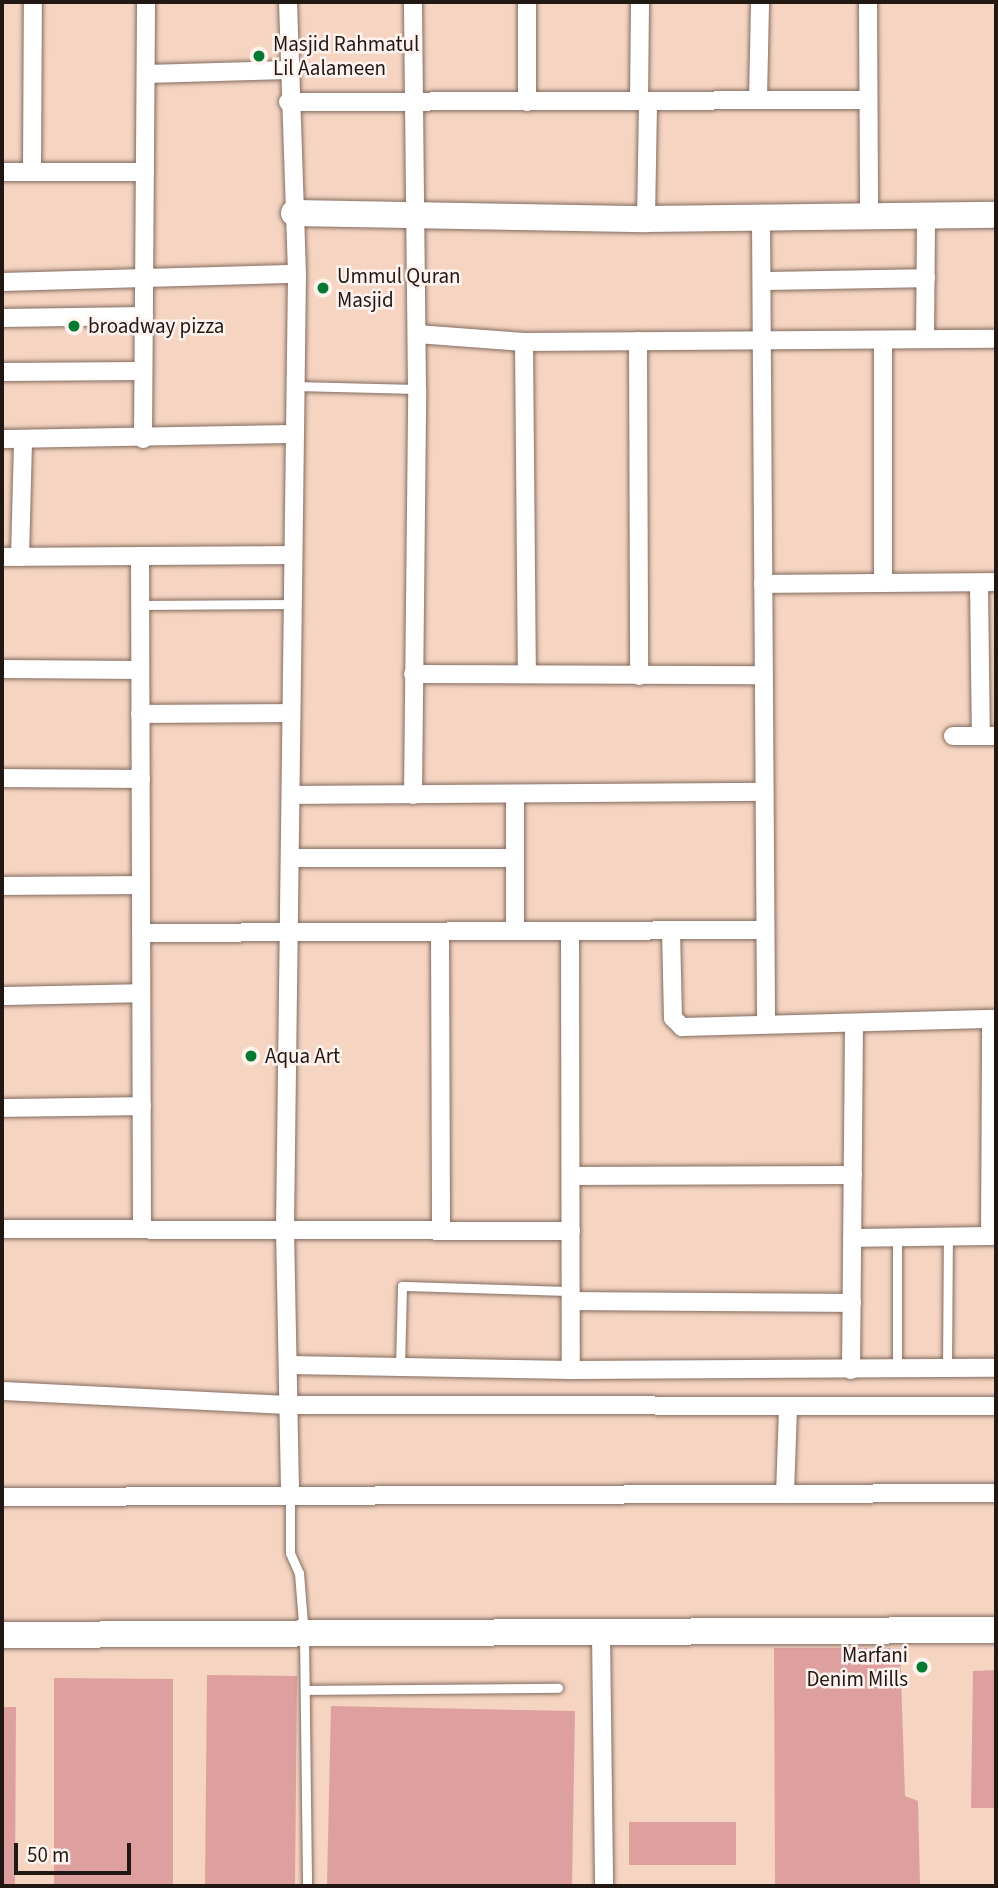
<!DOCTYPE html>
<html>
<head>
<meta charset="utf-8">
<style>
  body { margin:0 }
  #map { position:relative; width:998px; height:1888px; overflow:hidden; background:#fde3d4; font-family:"Source Sans 3",sans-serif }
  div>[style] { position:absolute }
  .built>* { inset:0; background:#f5d4c2 }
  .building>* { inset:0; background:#dea09e }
  .roads { filter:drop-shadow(0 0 2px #836c5f) drop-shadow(0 0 2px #836c5f) }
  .lane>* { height:9px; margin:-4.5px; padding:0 4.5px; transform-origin:4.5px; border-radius:4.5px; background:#fff }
  .street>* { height:18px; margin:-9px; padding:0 9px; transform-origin:9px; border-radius:9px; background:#fff }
  .secondary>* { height:26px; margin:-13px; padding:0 13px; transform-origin:13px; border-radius:13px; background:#fff }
  .dots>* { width:19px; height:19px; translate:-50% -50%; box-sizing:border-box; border:4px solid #fef3ee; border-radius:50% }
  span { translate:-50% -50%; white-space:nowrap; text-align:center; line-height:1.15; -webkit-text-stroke:5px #fef3ee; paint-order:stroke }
  .poi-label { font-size:21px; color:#211813 }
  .left { translate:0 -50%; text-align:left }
  .right { translate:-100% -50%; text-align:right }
  .frame { position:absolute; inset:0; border:4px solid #211813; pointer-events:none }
  .scale { position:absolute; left:14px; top:1843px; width:117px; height:32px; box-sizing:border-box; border:4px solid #211813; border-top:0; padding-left:9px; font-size:21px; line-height:24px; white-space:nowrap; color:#211813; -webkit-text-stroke:5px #fef3ee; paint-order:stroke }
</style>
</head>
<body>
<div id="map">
  <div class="built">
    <i style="clip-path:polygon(2px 2px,996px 2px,996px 1886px,2px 1886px)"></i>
  </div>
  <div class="building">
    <i style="clip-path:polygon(774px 1648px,900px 1648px,905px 1796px,918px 1801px,920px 1886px,775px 1886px)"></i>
    <i style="clip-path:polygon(996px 1670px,996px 1808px,971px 1808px,973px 1671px)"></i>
    <i style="clip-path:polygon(207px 1675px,297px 1676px,295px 1886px,205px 1886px)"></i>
    <i style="clip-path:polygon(54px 1678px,173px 1679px,173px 1886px,54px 1886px)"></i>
    <i style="clip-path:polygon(331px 1706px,575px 1711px,572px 1886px,327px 1886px)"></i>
    <i style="clip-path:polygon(2px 1707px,16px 1707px,15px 1886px,2px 1886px)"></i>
    <i style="clip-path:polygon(629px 1822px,736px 1822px,736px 1865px,629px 1865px)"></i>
  </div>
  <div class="roads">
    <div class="lane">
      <i style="left:295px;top:386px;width:122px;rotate:1.4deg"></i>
      <i style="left:140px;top:605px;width:150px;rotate:-0.4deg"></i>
      <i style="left:897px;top:1237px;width:132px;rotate:90deg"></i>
      <i style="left:400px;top:1369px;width:83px;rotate:-88.6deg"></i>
      <i style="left:402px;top:1286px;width:169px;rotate:1.7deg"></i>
      <i style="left:947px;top:1369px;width:132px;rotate:-89.6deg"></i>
      <i style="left:290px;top:1495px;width:58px;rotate:90deg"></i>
      <i style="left:290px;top:1553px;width:22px;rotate:66deg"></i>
      <i style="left:299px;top:1573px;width:62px;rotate:85.4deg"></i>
      <i style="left:304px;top:1635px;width:251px;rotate:89.3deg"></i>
      <i style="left:305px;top:1690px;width:253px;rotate:-0.5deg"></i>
    </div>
    <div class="street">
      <i style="left:288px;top:2px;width:272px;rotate:88.1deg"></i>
      <i style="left:297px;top:274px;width:955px;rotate:90.72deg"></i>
      <i style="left:285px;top:1229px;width:266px;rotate:88.9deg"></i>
      <i style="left:527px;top:2px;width:100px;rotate:90deg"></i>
      <i style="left:868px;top:2px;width:214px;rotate:89.7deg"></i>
      <i style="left:146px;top:74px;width:142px;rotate:-1.6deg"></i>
      <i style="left:758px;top:100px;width:98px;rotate:-88.8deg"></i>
      <i style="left:639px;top:101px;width:99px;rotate:-89.4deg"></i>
      <i style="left:288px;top:102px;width:580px;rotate:-0.2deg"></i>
      <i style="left:2px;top:172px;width:143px"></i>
      <i style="left:32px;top:172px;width:170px;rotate:-89.7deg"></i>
      <i style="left:761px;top:218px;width:805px;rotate:89.64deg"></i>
      <i style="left:646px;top:219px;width:118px;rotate:-89deg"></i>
      <i style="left:762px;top:281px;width:164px;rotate:-1deg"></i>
      <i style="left:2px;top:282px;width:295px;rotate:-1.6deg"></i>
      <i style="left:2px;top:318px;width:142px;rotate:-0.8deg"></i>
      <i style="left:417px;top:334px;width:107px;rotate:4.3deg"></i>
      <i style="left:524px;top:342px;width:472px;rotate:-0.4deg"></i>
      <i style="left:925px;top:339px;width:123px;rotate:-89.5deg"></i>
      <i style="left:883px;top:340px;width:243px;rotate:90deg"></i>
      <i style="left:638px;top:341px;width:335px;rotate:89.8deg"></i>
      <i style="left:524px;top:342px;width:332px;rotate:89.5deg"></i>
      <i style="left:2px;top:372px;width:141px;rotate:-0.4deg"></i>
      <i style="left:2px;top:439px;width:293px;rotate:-1deg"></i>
      <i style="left:143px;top:439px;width:437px;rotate:-89.6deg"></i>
      <i style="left:140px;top:556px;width:672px;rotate:89.83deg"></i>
      <i style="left:2px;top:557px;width:288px;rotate:-0.4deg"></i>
      <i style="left:20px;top:557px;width:118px;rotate:-88.5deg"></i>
      <i style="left:979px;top:583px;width:153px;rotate:89.3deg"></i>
      <i style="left:763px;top:584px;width:233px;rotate:-0.5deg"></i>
      <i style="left:2px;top:669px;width:138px;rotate:0.4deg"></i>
      <i style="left:413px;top:674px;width:350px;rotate:0.2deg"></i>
      <i style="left:140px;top:714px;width:151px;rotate:-0.4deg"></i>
      <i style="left:953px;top:736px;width:43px"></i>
      <i style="left:2px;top:778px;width:139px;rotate:0.4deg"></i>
      <i style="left:291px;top:795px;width:473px;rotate:-0.4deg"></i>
      <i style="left:413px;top:795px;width:406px;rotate:-89.4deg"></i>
      <i style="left:417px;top:389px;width:387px;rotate:-90.6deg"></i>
      <i style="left:292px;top:858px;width:223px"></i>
      <i style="left:2px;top:886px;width:139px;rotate:-0.4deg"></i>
      <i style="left:671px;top:930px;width:88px;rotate:88.7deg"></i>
      <i style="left:673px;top:1018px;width:13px;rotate:45deg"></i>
      <i style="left:682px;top:1027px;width:314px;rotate:-1.5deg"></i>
      <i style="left:515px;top:931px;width:137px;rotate:-90deg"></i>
      <i style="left:570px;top:931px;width:439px;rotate:89.9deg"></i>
      <i style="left:440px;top:932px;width:299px;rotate:89.8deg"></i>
      <i style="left:141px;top:933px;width:624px;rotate:-0.28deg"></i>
      <i style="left:2px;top:996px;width:139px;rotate:-1.2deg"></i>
      <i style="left:2px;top:1108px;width:140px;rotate:-0.8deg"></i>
      <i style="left:571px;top:1176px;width:282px;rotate:-0.2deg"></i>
      <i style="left:2px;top:1229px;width:569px;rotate:0.2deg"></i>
      <i style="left:990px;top:1236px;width:217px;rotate:-89.7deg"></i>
      <i style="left:852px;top:1238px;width:144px;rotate:-0.8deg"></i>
      <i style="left:571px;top:1301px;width:281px;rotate:0.4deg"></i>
      <i style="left:289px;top:1365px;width:282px;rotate:1deg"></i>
      <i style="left:571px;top:1370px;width:425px;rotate:-0.3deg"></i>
      <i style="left:851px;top:1370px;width:346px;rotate:-89.5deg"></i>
      <i style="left:2px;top:1391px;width:287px;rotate:2.8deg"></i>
      <i style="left:289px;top:1405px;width:707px;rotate:0.08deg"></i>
      <i style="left:785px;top:1494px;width:87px;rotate:-88deg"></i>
      <i style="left:2px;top:1497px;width:994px;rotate:-0.23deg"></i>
      <i style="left:601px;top:1632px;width:254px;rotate:89.3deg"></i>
    </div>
    <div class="secondary">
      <i style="left:294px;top:213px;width:352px;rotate:1deg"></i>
      <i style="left:646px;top:219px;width:350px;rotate:-0.7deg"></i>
      <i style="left:2px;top:1635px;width:994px;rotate:-0.29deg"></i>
    </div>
  </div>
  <div class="dots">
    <i style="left:259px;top:56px;background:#047a31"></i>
    <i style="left:323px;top:288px;background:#047a31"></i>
    <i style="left:74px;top:326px;background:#047a31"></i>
    <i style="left:251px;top:1056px;background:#047a31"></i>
    <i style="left:922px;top:1667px;background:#047a31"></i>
  </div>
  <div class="poi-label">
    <span class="left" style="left:273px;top:56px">Masjid Rahmatul<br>Lil Aalameen</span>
    <span class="left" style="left:337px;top:288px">Ummul Quran<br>Masjid</span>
    <span class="left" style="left:88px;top:326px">broadway pizza</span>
    <span class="left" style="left:265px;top:1056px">Aqua Art</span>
    <span class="right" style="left:908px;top:1667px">Marfani<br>Denim Mills</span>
  </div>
  <div class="frame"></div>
  <div class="scale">50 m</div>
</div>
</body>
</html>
